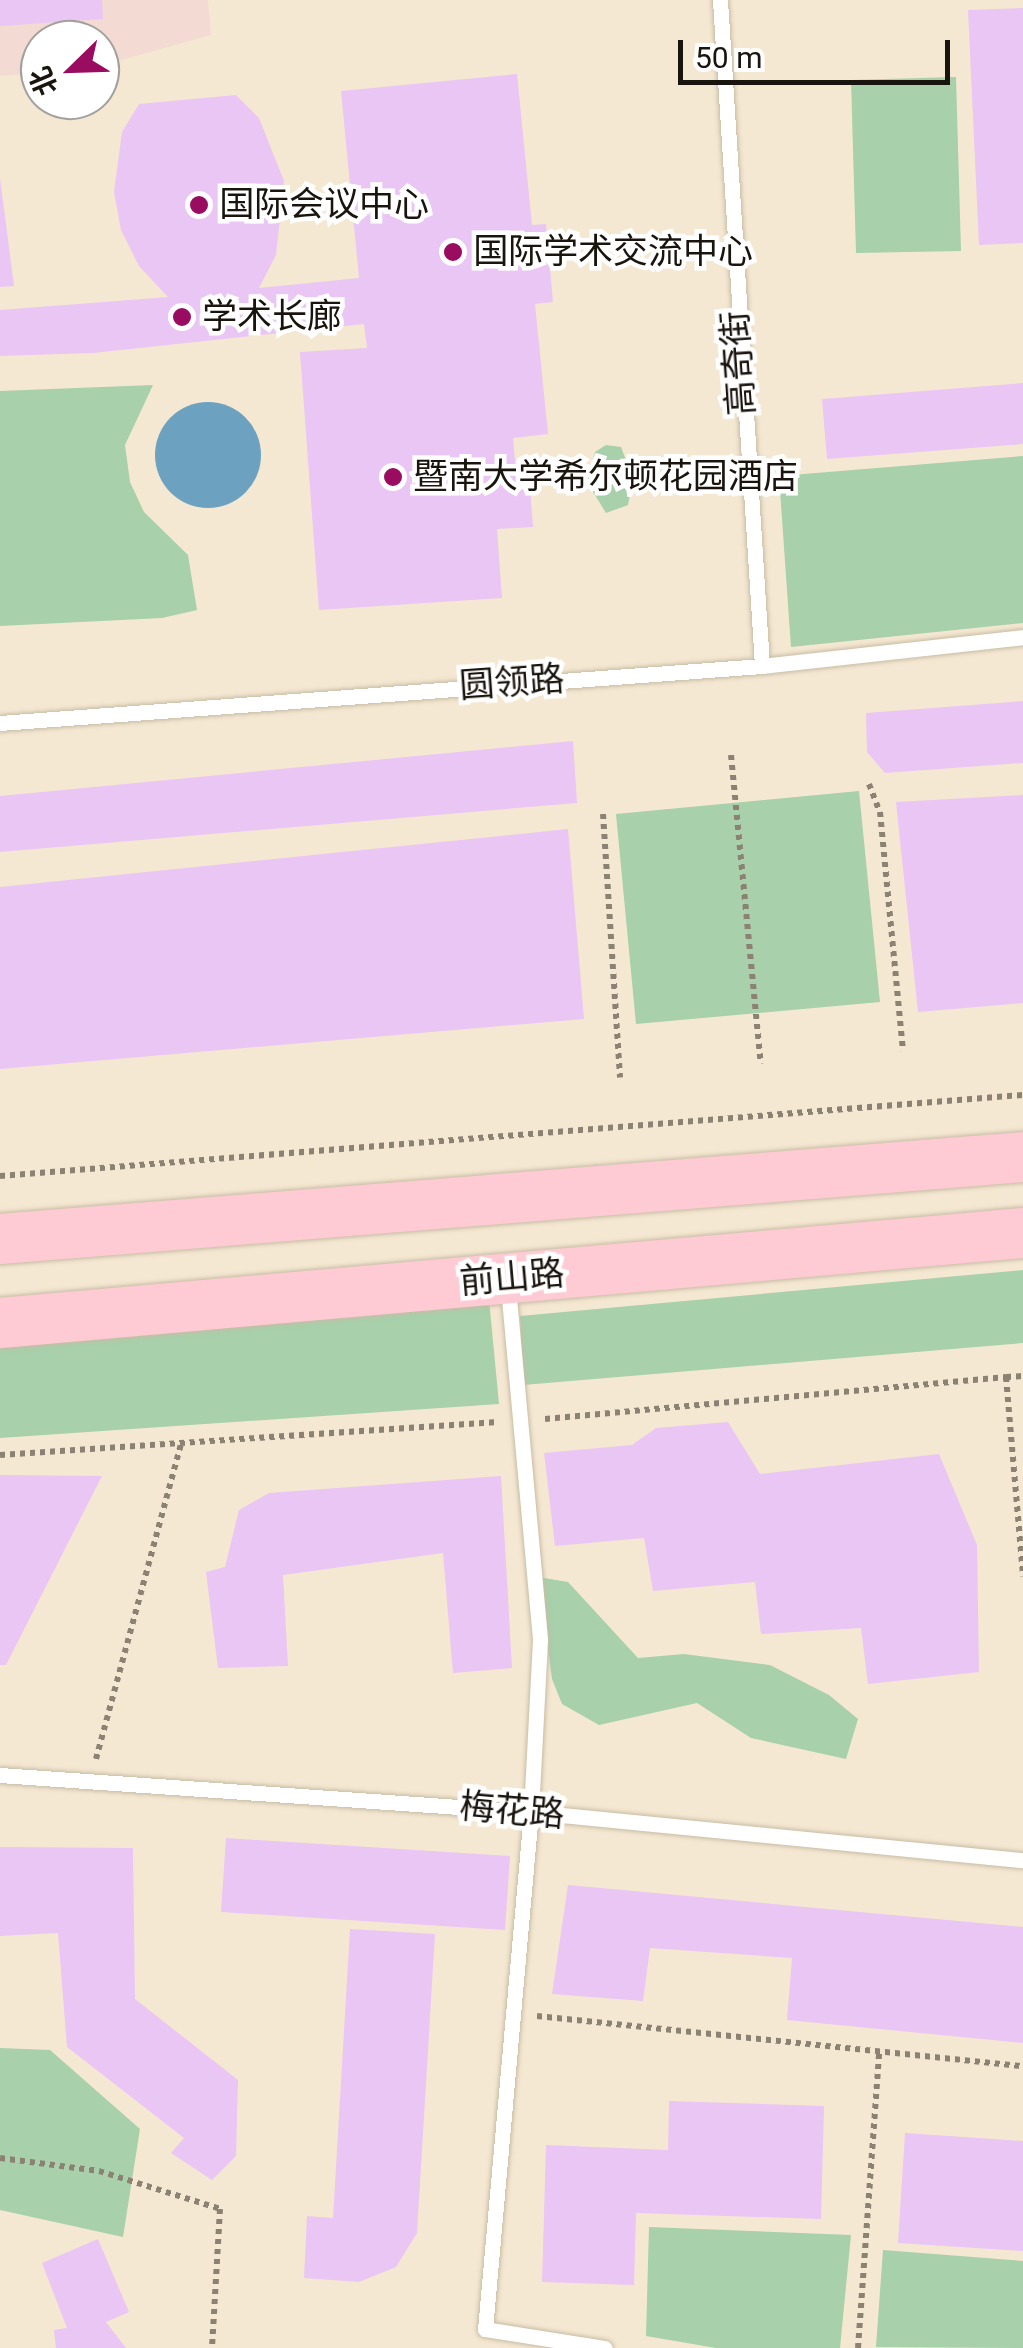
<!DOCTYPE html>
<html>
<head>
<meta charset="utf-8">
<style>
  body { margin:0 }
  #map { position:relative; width:1023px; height:2348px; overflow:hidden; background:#f5e8d2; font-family:Roboto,"Noto Sans SC",sans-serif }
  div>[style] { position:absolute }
  .education>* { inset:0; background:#f3dad2 }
  .green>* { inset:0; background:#a7d0ab }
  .water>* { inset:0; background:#6ca2bf }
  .round { border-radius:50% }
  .building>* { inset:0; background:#e9c6f3 }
  .path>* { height:6px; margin-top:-3px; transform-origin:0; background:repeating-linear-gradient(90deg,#8c8274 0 5px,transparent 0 10px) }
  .roads { filter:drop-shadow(0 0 2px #c8bca6) drop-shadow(0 0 2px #c8bca6) }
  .service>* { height:15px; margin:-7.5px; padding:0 7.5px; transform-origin:7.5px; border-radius:7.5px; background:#fff }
  .primary>* { height:50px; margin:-25px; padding:0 25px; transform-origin:25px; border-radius:25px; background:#fecad4 }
  .dots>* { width:28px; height:28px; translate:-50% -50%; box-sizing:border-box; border:5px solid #fff; border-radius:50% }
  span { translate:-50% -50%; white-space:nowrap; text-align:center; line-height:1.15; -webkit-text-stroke:9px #fff; paint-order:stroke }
  .poi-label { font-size:35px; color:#19140d }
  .left { translate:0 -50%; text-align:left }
  .street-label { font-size:35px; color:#19140d }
  .north { position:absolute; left:20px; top:20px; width:100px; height:100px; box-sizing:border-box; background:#fff; border:2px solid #a3a19e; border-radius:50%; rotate:247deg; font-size:28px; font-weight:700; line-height:40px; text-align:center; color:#19140d }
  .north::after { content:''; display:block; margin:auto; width:35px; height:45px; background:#990c5f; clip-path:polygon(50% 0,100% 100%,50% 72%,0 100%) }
  .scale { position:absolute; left:678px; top:40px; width:272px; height:45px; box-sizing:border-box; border:5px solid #19140d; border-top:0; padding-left:12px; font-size:30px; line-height:35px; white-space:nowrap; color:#19140d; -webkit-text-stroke:8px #fff; paint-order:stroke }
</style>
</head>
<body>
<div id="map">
  <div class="education">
    <i style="clip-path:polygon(0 0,208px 0,211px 35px,100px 66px,100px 40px,40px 40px,40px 73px,0 76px)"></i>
  </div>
  <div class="green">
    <i style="clip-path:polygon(956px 77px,961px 251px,856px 253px,851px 80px)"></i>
    <i style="clip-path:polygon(153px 385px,125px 445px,130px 482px,144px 512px,188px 555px,197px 610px,162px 618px,0 626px,0 391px)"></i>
    <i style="clip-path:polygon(606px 445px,621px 447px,633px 479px,628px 505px,606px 513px,587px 482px,595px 452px)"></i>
    <i style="clip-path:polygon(1023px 456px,1023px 623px,791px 647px,779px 476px)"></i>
    <i style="clip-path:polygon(859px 791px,880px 1002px,636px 1024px,616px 814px)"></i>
    <i style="clip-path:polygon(1023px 1270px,1023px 1343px,523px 1385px,520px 1316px)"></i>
    <i style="clip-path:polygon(489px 1299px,499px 1404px,0 1438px,0 1343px)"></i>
    <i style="clip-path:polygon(538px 1577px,568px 1582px,638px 1658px,684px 1654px,770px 1665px,829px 1695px,858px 1719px,846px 1759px,751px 1738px,697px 1703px,599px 1725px,562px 1704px,552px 1679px)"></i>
    <i style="clip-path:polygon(0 2048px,50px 2050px,140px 2129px,123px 2237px,0 2210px)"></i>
    <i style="clip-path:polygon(649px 2227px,851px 2235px,840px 2348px,716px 2348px,646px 2336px)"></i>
    <i style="clip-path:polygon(883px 2250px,1023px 2261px,1023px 2348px,876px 2347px)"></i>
  </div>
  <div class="water">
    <i class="round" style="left:155px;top:402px;width:106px;height:106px"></i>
  </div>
  <div class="building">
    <i style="clip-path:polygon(0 0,102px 0,103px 19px,0 26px)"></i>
    <i style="clip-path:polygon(1023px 8px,1023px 243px,979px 245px,968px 10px)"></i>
    <i style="clip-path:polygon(517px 74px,532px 225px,546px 224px,553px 302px,535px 304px,548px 434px,513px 438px,516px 473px,529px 472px,533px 527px,497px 529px,502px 598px,319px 610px,300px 352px,367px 348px,364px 324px,93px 353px,0 356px,0 310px,168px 297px,139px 266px,121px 230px,114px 192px,122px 132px,139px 104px,236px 95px,259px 118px,284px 181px,276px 255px,259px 288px,359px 278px,341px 91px)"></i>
    <i style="clip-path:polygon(0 178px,14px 286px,0 287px)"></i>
    <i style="clip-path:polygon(1023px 383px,1023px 444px,827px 459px,822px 399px)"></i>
    <i style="clip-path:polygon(1023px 701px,1023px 763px,885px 773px,867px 752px,866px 713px)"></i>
    <i style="clip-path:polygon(573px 741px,577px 803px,0 852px,0 796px)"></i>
    <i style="clip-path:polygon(1023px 795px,1023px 1003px,918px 1012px,896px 802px)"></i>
    <i style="clip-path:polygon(568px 829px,584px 1019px,0 1069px,0 887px)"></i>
    <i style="clip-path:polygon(728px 1422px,760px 1474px,939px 1454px,977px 1545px,979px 1672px,868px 1684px,861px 1628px,761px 1634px,755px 1582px,653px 1591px,644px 1538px,555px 1546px,544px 1453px,632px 1445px,656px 1428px)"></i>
    <i style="clip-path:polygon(0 1475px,102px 1476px,6px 1665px,0 1665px)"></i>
    <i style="clip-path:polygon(501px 1476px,512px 1668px,453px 1673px,443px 1553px,283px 1575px,288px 1666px,218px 1668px,206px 1572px,225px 1567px,239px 1510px,269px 1493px)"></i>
    <i style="clip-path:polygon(226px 1838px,510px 1856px,505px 1930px,221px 1912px)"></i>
    <i style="clip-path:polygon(0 1847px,133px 1848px,135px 1999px,238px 2080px,236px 2156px,212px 2180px,171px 2153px,184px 2138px,67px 2047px,58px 1933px,0 1936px)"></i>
    <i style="clip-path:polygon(568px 1885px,1023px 1927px,1023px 2043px,787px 2020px,792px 1958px,650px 1948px,643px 2001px,552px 1994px)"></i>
    <i style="clip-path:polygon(350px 1929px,435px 1934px,417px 2233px,396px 2267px,359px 2282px,304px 2278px,307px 2216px,333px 2218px)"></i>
    <i style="clip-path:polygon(669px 2101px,824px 2106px,821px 2219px,636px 2213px,634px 2285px,542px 2282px,546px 2145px,668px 2150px)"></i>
    <i style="clip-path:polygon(905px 2133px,1023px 2141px,1023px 2251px,898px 2243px)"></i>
    <i style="clip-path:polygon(98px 2239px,129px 2312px,106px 2322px,126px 2348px,56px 2348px,54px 2330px,67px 2328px,42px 2263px)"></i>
  </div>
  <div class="path">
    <i style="left:731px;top:755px;width:310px;rotate:84.5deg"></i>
    <i style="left:869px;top:784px;width:30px;rotate:69deg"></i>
    <i style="left:880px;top:812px;width:240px;rotate:84.5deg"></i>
    <i style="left:603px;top:814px;width:264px;rotate:86.3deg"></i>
    <i style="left:0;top:1176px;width:1026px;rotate:-4.53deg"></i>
    <i style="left:1006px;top:1377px;width:17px;rotate:-3deg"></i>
    <i style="left:545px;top:1419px;width:463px;rotate:-5.2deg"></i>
    <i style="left:1006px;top:1377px;width:200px;rotate:85.1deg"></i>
    <i style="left:0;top:1455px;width:499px;rotate:-3.8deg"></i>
    <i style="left:96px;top:1759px;width:327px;rotate:-74.9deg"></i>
    <i style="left:537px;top:2016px;width:489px;rotate:5.9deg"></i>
    <i style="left:0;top:2158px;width:100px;rotate:7.5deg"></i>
    <i style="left:99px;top:2171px;width:127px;rotate:17.4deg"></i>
    <i style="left:220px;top:2209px;width:139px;rotate:93.3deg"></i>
    <i style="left:858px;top:2348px;width:297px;rotate:-85.9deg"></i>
  </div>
  <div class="roads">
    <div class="service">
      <i style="left:720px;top:0;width:667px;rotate:86.39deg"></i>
      <i style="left:0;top:723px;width:764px;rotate:-4.28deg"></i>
      <i style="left:762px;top:666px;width:263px;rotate:-6.3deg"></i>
      <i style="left:508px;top:1287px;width:354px;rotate:84.8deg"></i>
      <i style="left:540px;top:1640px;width:172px;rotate:93deg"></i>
      <i style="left:531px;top:1812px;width:519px;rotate:95.08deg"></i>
      <i style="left:485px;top:2329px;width:121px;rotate:9deg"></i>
      <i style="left:0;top:1775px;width:532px;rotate:3.99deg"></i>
      <i style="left:531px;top:1812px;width:494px;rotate:5.6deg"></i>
    </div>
    <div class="primary">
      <i style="left:0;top:1239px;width:1026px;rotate:-4.58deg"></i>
      <i style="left:0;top:1323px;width:1027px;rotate:-5.03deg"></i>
    </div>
  </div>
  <div class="dots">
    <i style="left:199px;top:205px;background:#990c5f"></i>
    <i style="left:453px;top:252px;background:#990c5f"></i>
    <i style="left:182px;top:317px;background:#990c5f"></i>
    <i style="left:393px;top:477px;background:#990c5f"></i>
  </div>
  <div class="poi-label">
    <span class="left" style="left:219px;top:205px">国际会议中心</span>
    <span class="left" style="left:473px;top:252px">国际学术交流中心</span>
    <span class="left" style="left:202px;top:317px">学术长廊</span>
    <span class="left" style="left:413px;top:477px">暨南大学希尔顿花园酒店</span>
  </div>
  <div class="street-label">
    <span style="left:739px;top:363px;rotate:-94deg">高奇街</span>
    <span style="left:512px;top:683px;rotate:-4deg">圆领路</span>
    <span style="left:512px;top:1278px;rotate:-5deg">前山路</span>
    <span style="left:512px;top:1811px;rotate:5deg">梅花路</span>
  </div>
  <div class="north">北</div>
  <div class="scale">50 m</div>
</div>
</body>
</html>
